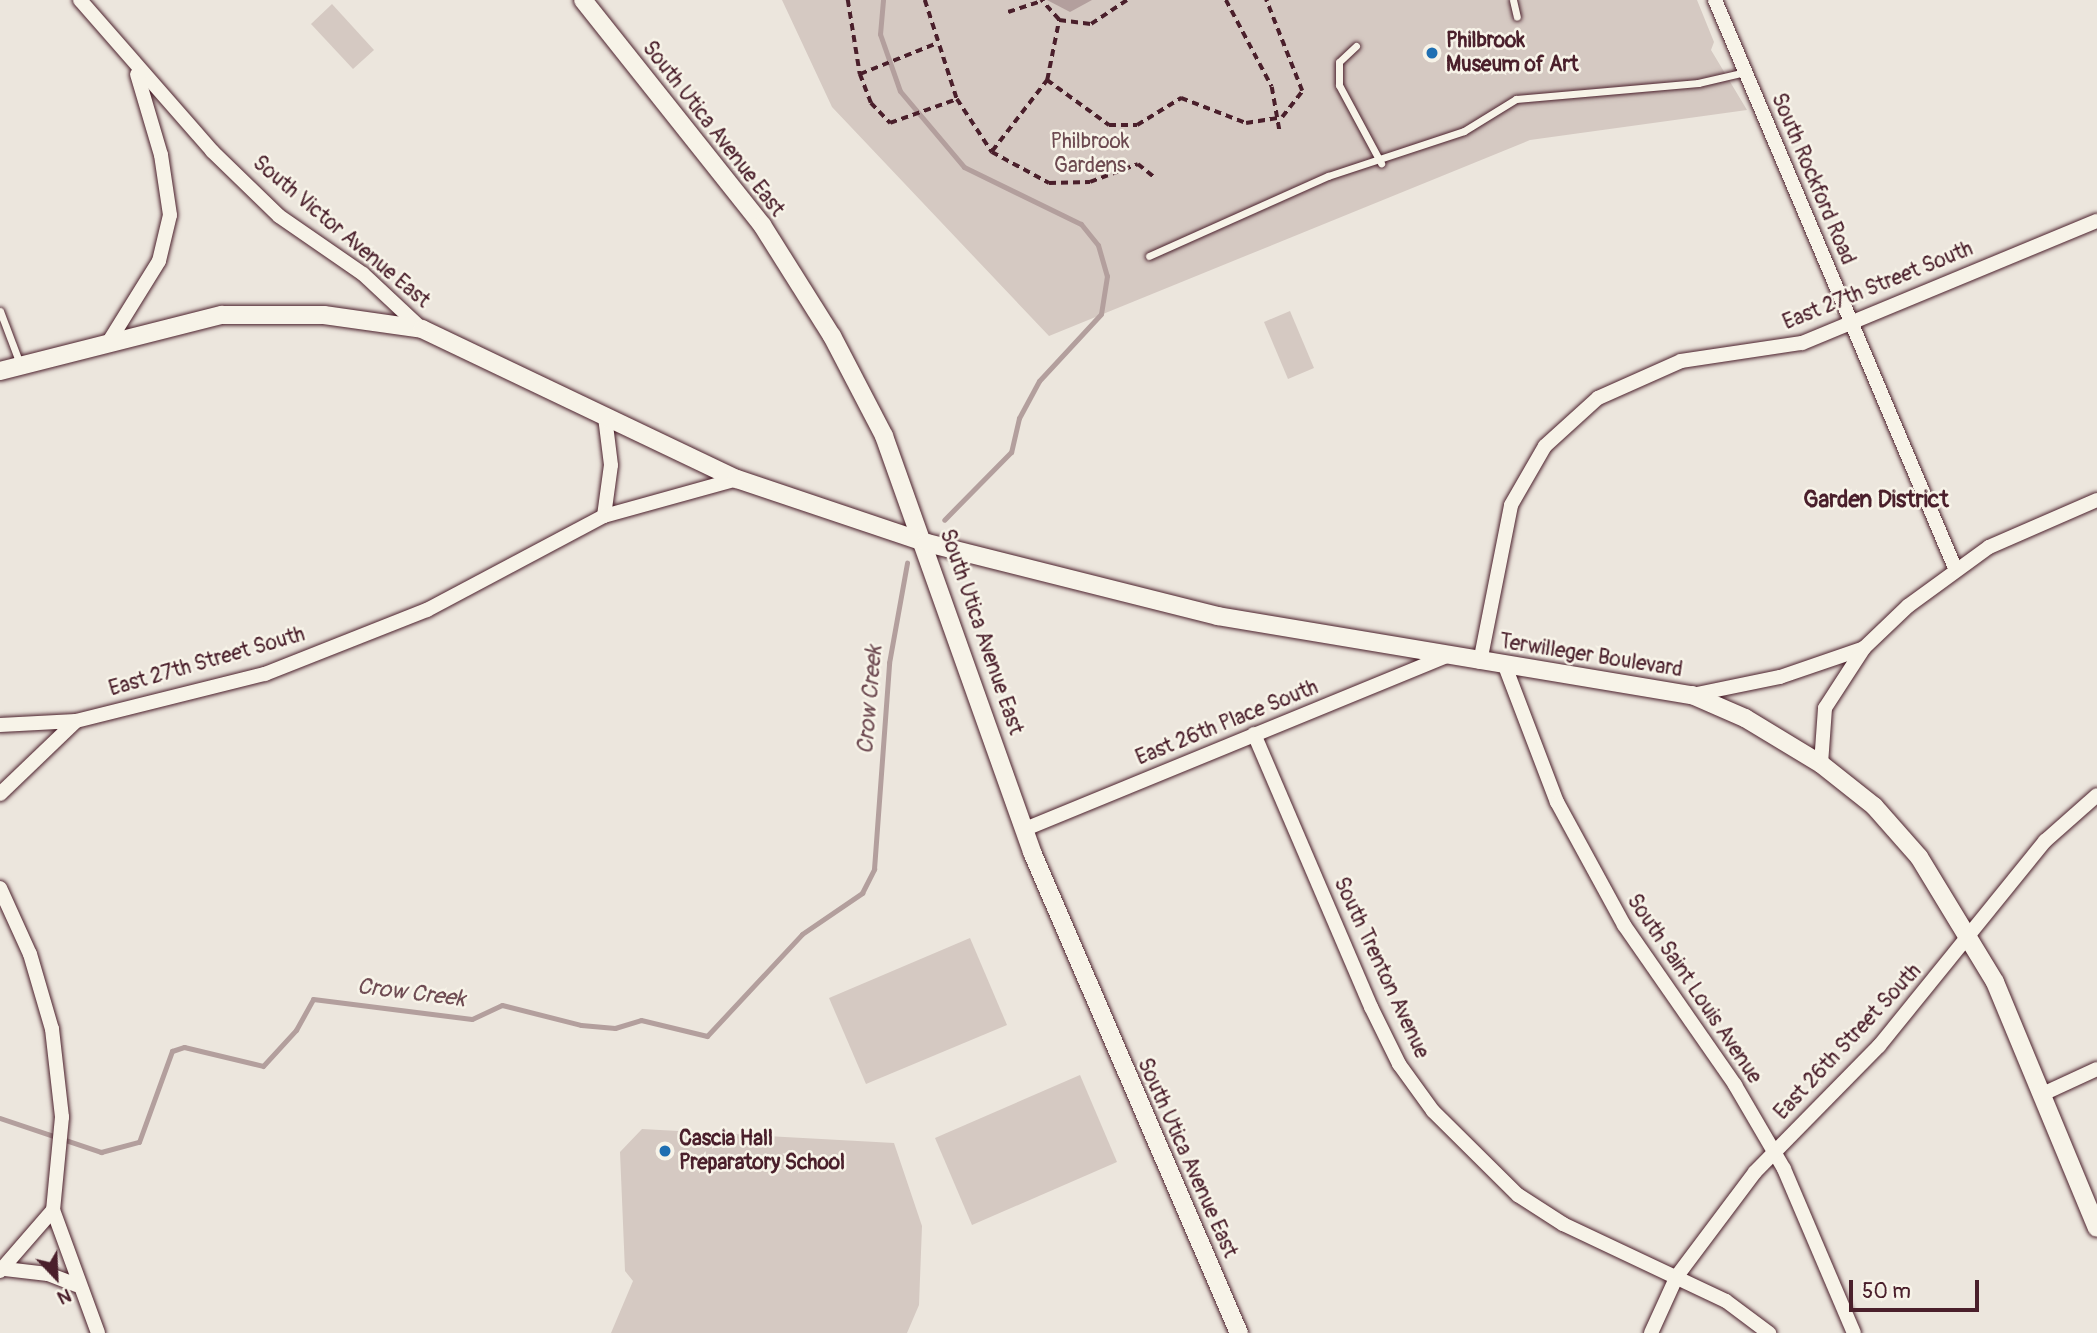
<!DOCTYPE html>
<html>
<head>
<meta charset="utf-8">
<style>
  body { margin:0 }
  #map { position:relative; width:2097px; height:1333px; overflow:hidden; background:#ece6dd; font-family:Pangolin,sans-serif }
  div>[style] { position:absolute }
  .green>* { inset:0; background:#d5c9c2 }
  .water>* { inset:0; background:#b39f9d }
  .stream>* { height:5px; margin:-2.5px; padding:0 2.5px; transform-origin:2.5px; border-radius:2.5px; background:#b39f9d }
  .path>* { height:3.5px; margin-top:-1.75px; transform-origin:0; background:repeating-linear-gradient(90deg,#4a1f2b 0 7px,transparent 0 12px) }
  .roads { filter:drop-shadow(0 0 2px #4a1f2b) drop-shadow(0 0 2px #4a1f2b) }
  .service>* { height:7px; margin:-3.5px; padding:0 3.5px; transform-origin:3.5px; border-radius:3.5px; background:#f7f3e8 }
  .minor>* { height:14px; margin:-7px; padding:0 7px; transform-origin:7px; border-radius:7px; background:#f7f3e8 }
  .tertiary>* { height:18px; margin:-9px; padding:0 9px; transform-origin:9px; border-radius:9px; background:#f7f3e8 }
  .dots>* { width:19px; height:19px; translate:-50% -50%; box-sizing:border-box; border:4px solid #f7f3e8; border-radius:50% }
  span { translate:-50% -50%; white-space:nowrap; text-align:center; line-height:1.15; -webkit-text-stroke:5px #f7f3e8; paint-order:stroke }
  .poi-label { font-size:21px; color:#4a1f2b; font-weight:700 }
  .left { translate:0 -50%; text-align:left }
  .street-label { font-size:21px; color:#4a1f2b }
  .park-label { font-size:21px; color:#6d4a51 }
  .neighbourhood-label { font-size:23px; color:#4a1f2b; font-weight:700 }
  .water-label { font-size:23px; color:#6f4c53; font-style:italic }
  .north { position:absolute; left:21px; top:1242px; width:70px; height:70px; -webkit-text-stroke:5px #f7f3e8; paint-order:stroke; rotate:157deg; font-size:19px; font-weight:700; line-height:28px; text-align:center; color:#4a1f2b }
  .north::after { content:''; display:block; margin:auto; width:24px; height:32px; background:#4a1f2b; clip-path:polygon(50% 0,100% 100%,50% 72%,0 100%) }
  .scale { position:absolute; left:1849px; top:1280px; width:130px; height:32px; box-sizing:border-box; border:4px solid #4a1f2b; border-top:0; padding-left:9px; font-size:21px; line-height:24px; white-space:nowrap; color:#4a1f2b; -webkit-text-stroke:5px #f7f3e8; paint-order:stroke }
</style>
</head>
<body>
<div id="map">
  <div class="green">
    <i style="clip-path:polygon(782px 0,1697px 0,1714px 42px,1711px 50px,1747px 110px,1530px 140px,1049px 336px,832px 107px)"></i>
    <i style="clip-path:polygon(332px 4px,374px 50px,353px 69px,311px 24px)"></i>
    <i style="clip-path:polygon(1290px 311px,1314px 368px,1288px 379px,1264px 322px)"></i>
    <i style="clip-path:polygon(970px 938px,1007px 1025px,866px 1084px,829px 998px)"></i>
    <i style="clip-path:polygon(1080px 1075px,1117px 1162px,972px 1225px,935px 1138px)"></i>
    <i style="clip-path:polygon(642px 1129px,894px 1143px,922px 1226px,919px 1305px,907px 1333px,611px 1333px,633px 1281px,625px 1271px,620px 1152px)"></i>
  </div>
  <div class="water">
    <i style="clip-path:polygon(1047px 0,1092px 0,1070px 12px)"></i>
  </div>
  <div class="stream">
    <i style="left:883px;top:0;width:34px;rotate:95deg"></i>
    <i style="left:880px;top:34px;width:60px;rotate:70.7deg"></i>
    <i style="left:900px;top:91px;width:99px;rotate:49.9deg"></i>
    <i style="left:964px;top:167px;width:130px;rotate:26deg"></i>
    <i style="left:1081px;top:224px;width:27px;rotate:51deg"></i>
    <i style="left:1098px;top:245px;width:32px;rotate:74deg"></i>
    <i style="left:1107px;top:276px;width:38px;rotate:99deg"></i>
    <i style="left:1101px;top:314px;width:91px;rotate:132.8deg"></i>
    <i style="left:1039px;top:381px;width:42px;rotate:118.4deg"></i>
    <i style="left:1019px;top:418px;width:35px;rotate:103deg"></i>
    <i style="left:1011px;top:452px;width:95px;rotate:134.6deg"></i>
    <i style="left:0;top:1118px;width:107px;rotate:18.6deg"></i>
    <i style="left:101px;top:1152px;width:39px;rotate:-15deg"></i>
    <i style="left:139px;top:1142px;width:97px;rotate:-70.1deg"></i>
    <i style="left:172px;top:1051px;width:13px;rotate:-18deg"></i>
    <i style="left:184px;top:1047px;width:81px;rotate:13.5deg"></i>
    <i style="left:263px;top:1066px;width:49px;rotate:-47.5deg"></i>
    <i style="left:296px;top:1030px;width:35px;rotate:-61deg"></i>
    <i style="left:313px;top:999px;width:160px;rotate:7.2deg"></i>
    <i style="left:472px;top:1019px;width:33px;rotate:-25deg"></i>
    <i style="left:502px;top:1005px;width:81px;rotate:14.2deg"></i>
    <i style="left:581px;top:1025px;width:34px;rotate:5deg"></i>
    <i style="left:615px;top:1028px;width:27px;rotate:-17deg"></i>
    <i style="left:641px;top:1020px;width:68px;rotate:13.6deg"></i>
    <i style="left:707px;top:1036px;width:139px;rotate:-47deg"></i>
    <i style="left:802px;top:934px;width:73px;rotate:-34.3deg"></i>
    <i style="left:862px;top:893px;width:27px;rotate:-63deg"></i>
    <i style="left:874px;top:869px;width:207px;rotate:-85.8deg"></i>
    <i style="left:889px;top:663px;width:102px;rotate:-79.8deg"></i>
  </div>
  <div class="path">
    <i style="left:848px;top:0;width:75px;rotate:80.8deg"></i>
    <i style="left:860px;top:74px;width:81px;rotate:-21.8deg"></i>
    <i style="left:925px;top:0;width:104px;rotate:72.1deg"></i>
    <i style="left:957px;top:99px;width:64px;rotate:56.6deg"></i>
    <i style="left:992px;top:152px;width:65px;rotate:28.5deg"></i>
    <i style="left:1049px;top:183px;width:41px;rotate:-1.4deg"></i>
    <i style="left:1090px;top:182px;width:51px;rotate:-20.6deg"></i>
    <i style="left:1138px;top:164px;width:21px;rotate:39deg"></i>
    <i style="left:1226px;top:0;width:98px;rotate:62.1deg"></i>
    <i style="left:1272px;top:87px;width:47px;rotate:80.1deg"></i>
    <i style="left:1008px;top:12px;width:35px;rotate:-18deg"></i>
    <i style="left:1059px;top:20px;width:32px;rotate:7deg"></i>
    <i style="left:1091px;top:24px;width:43px;rotate:-33.7deg"></i>
    <i style="left:860px;top:74px;width:31px;rotate:69deg"></i>
    <i style="left:871px;top:103px;width:28px;rotate:46deg"></i>
    <i style="left:890px;top:123px;width:71px;rotate:-19.7deg"></i>
    <i style="left:1047px;top:80px;width:77px;rotate:36deg"></i>
    <i style="left:1109px;top:125px;width:28px"></i>
    <i style="left:1137px;top:125px;width:52px;rotate:-31.5deg"></i>
    <i style="left:1181px;top:98px;width:70px;rotate:21deg"></i>
    <i style="left:1246px;top:123px;width:36px;rotate:-9deg"></i>
    <i style="left:1282px;top:117px;width:33px;rotate:-52deg"></i>
    <i style="left:1302px;top:91px;width:98px;rotate:-111.6deg"></i>
    <i style="left:992px;top:151px;width:90px;rotate:-52.2deg"></i>
    <i style="left:1047px;top:80px;width:61px;rotate:-78.7deg"></i>
    <i style="left:1059px;top:20px;width:27px;rotate:-132deg"></i>
  </div>
  <div class="roads">
    <div class="service">
      <i style="left:1513px;top:0;width:17px;rotate:77deg"></i>
      <i style="left:1356px;top:46px;width:23px;rotate:137deg"></i>
      <i style="left:1339px;top:62px;width:23px;rotate:90deg"></i>
      <i style="left:1339px;top:85px;width:89px;rotate:61.7deg"></i>
      <i style="left:1149px;top:256px;width:196px;rotate:-24.1deg"></i>
      <i style="left:1328px;top:176px;width:143px;rotate:-18.3deg"></i>
      <i style="left:1464px;top:131px;width:61px;rotate:-31.6deg"></i>
      <i style="left:1516px;top:99px;width:183px;rotate:-5deg"></i>
      <i style="left:1698px;top:83px;width:48px;rotate:-13.2deg"></i>
      <i style="left:0;top:311px;width:57px;rotate:69.3deg"></i>
    </div>
    <div class="minor">
      <i style="left:80px;top:0;width:201px;rotate:48.8deg"></i>
      <i style="left:212px;top:151px;width:93px;rotate:44.1deg"></i>
      <i style="left:279px;top:216px;width:102px;rotate:34.6deg"></i>
      <i style="left:363px;top:274px;width:81px;rotate:43deg"></i>
      <i style="left:1715px;top:0;width:617px;rotate:67.09deg"></i>
      <i style="left:110px;top:340px;width:93px;rotate:-58.2deg"></i>
      <i style="left:159px;top:261px;width:47px;rotate:-76.6deg"></i>
      <i style="left:170px;top:215px;width:61px;rotate:-98.5deg"></i>
      <i style="left:161px;top:155px;width:84px;rotate:-106.5deg"></i>
      <i style="left:604px;top:516px;width:51px;rotate:-82.2deg"></i>
      <i style="left:611px;top:465px;width:48px;rotate:-97.1deg"></i>
      <i style="left:1480px;top:662px;width:160px;rotate:-78.8deg"></i>
      <i style="left:1511px;top:505px;width:68px;rotate:-60deg"></i>
      <i style="left:1545px;top:446px;width:72px;rotate:-42.2deg"></i>
      <i style="left:1598px;top:398px;width:91px;rotate:-24deg"></i>
      <i style="left:1681px;top:361px;width:122px;rotate:-8.5deg"></i>
      <i style="left:1802px;top:343px;width:319px;rotate:-22.5deg"></i>
      <i style="left:1505px;top:666px;width:146px;rotate:69.1deg"></i>
      <i style="left:1557px;top:802px;width:140px;rotate:61.4deg"></i>
      <i style="left:1624px;top:925px;width:195px;rotate:55.2deg"></i>
      <i style="left:1735px;top:1085px;width:97px;rotate:59.7deg"></i>
      <i style="left:1784px;top:1169px;width:178px;rotate:66.9deg"></i>
      <i style="left:1692px;top:695px;width:90px;rotate:-11.6deg"></i>
      <i style="left:1780px;top:677px;width:89px;rotate:-19deg"></i>
      <i style="left:0;top:725px;width:76px;rotate:-3deg"></i>
      <i style="left:76px;top:721px;width:195px;rotate:-14deg"></i>
      <i style="left:265px;top:674px;width:174px;rotate:-21.6deg"></i>
      <i style="left:427px;top:610px;width:200px;rotate:-28deg"></i>
      <i style="left:604px;top:516px;width:138px;rotate:-15.5deg"></i>
      <i style="left:1254px;top:734px;width:297px;rotate:66.8deg"></i>
      <i style="left:1371px;top:1007px;width:64px;rotate:63.8deg"></i>
      <i style="left:1399px;top:1064px;width:58px;rotate:54.1deg"></i>
      <i style="left:1433px;top:1111px;width:120px;rotate:44.7deg"></i>
      <i style="left:1518px;top:1195px;width:54px;rotate:32.8deg"></i>
      <i style="left:1563px;top:1224px;width:180px;rotate:25.3deg"></i>
      <i style="left:1726px;top:1301px;width:54px;rotate:36.7deg"></i>
      <i style="left:1821px;top:764px;width:56px;rotate:-85.9deg"></i>
      <i style="left:1825px;top:708px;width:72px;rotate:-57deg"></i>
      <i style="left:1864px;top:648px;width:61px;rotate:-43.7deg"></i>
      <i style="left:1908px;top:606px;width:100px;rotate:-36.1deg"></i>
      <i style="left:1989px;top:547px;width:118px;rotate:-23.5deg"></i>
      <i style="left:0;top:794px;width:105px;rotate:-43.8deg"></i>
      <i style="left:1025px;top:829px;width:454px;rotate:-22.3deg"></i>
      <i style="left:0;top:888px;width:72px;rotate:65.6deg"></i>
      <i style="left:30px;top:954px;width:78px;rotate:73.7deg"></i>
      <i style="left:52px;top:1029px;width:89px;rotate:83.5deg"></i>
      <i style="left:62px;top:1117px;width:93px;rotate:95.5deg"></i>
      <i style="left:53px;top:1210px;width:131px;rotate:69.9deg"></i>
      <i style="left:2045px;top:1093px;width:57px;rotate:-24.8deg"></i>
      <i style="left:5px;top:1269px;width:43px;rotate:6.6deg"></i>
      <i style="left:48px;top:1274px;width:31px;rotate:21deg"></i>
      <i style="left:0;top:1271px;width:81px;rotate:-49deg"></i>
      <i style="left:1651px;top:1333px;width:63px;rotate:-65.5deg"></i>
      <i style="left:1677px;top:1276px;width:130px;rotate:-53.1deg"></i>
      <i style="left:1755px;top:1172px;width:177px;rotate:-45.5deg"></i>
      <i style="left:1879px;top:1046px;width:264px;rotate:-51deg"></i>
      <i style="left:2045px;top:841px;width:69px;rotate:-41.5deg"></i>
    </div>
    <div class="tertiary">
      <i style="left:583px;top:0;width:288px;rotate:51.5deg"></i>
      <i style="left:762px;top:225px;width:131px;rotate:57.8deg"></i>
      <i style="left:832px;top:336px;width:113px;rotate:62.5deg"></i>
      <i style="left:884px;top:436px;width:442px;rotate:70.4deg"></i>
      <i style="left:1032px;top:852px;width:524px;rotate:66.72deg"></i>
      <i style="left:0;top:371px;width:229px;rotate:-14.2deg"></i>
      <i style="left:222px;top:315px;width:102px"></i>
      <i style="left:324px;top:315px;width:99px;rotate:8.1deg"></i>
      <i style="left:422px;top:329px;width:349px;rotate:25.5deg"></i>
      <i style="left:737px;top:479px;width:200px;rotate:18.6deg"></i>
      <i style="left:927px;top:543px;width:300px;rotate:14.1deg"></i>
      <i style="left:1218px;top:616px;width:481px;rotate:9.5deg"></i>
      <i style="left:1692px;top:695px;width:58px;rotate:23.5deg"></i>
      <i style="left:1745px;top:718px;width:89px;rotate:31.2deg"></i>
      <i style="left:1821px;top:764px;width:68px;rotate:38.4deg"></i>
      <i style="left:1874px;top:806px;width:68px;rotate:48.6deg"></i>
      <i style="left:1919px;top:857px;width:146px;rotate:58.7deg"></i>
      <i style="left:1995px;top:982px;width:266px;rotate:67.5deg"></i>
    </div>
  </div>
  <div class="dots">
    <i style="left:1432px;top:53px;background:#1f6fb2"></i>
    <i style="left:665px;top:1151px;background:#1f6fb2"></i>
  </div>
  <div class="poi-label">
    <span class="left" style="left:1446px;top:53px">Philbrook<br>Museum of Art</span>
    <span class="left" style="left:679px;top:1151px">Cascia Hall<br>Preparatory School</span>
  </div>
  <div class="street-label">
    <span style="left:713px;top:129px;rotate:52deg">South Utica Avenue East</span>
    <span style="left:1813px;top:179px;rotate:67deg">South Rockford Road</span>
    <span style="left:341px;top:232px;rotate:40deg">South Victor Avenue East</span>
    <span style="left:1878px;top:286px;rotate:-22deg">East 27th Street South</span>
    <span style="left:981px;top:632px;rotate:71deg">South Utica Avenue East</span>
    <span style="left:1591px;top:656px;rotate:9deg">Terwilleger Boulevard</span>
    <span style="left:207px;top:662px;rotate:-16deg">East 27th Street South</span>
    <span style="left:1227px;top:723px;rotate:-22deg">East 26th Place South</span>
    <span style="left:1381px;top:968px;rotate:65deg">South Trenton Avenue</span>
    <span style="left:1694px;top:989px;rotate:56deg">South Saint Louis Avenue</span>
    <span style="left:1848px;top:1042px;rotate:-47deg">East 26th Street South</span>
    <span style="left:1187px;top:1158px;rotate:66deg">South Utica Avenue East</span>
  </div>
  <div class="park-label">
    <span style="left:1090px;top:154px">Philbrook<br>Gardens</span>
  </div>
  <div class="neighbourhood-label">
    <span style="left:1876px;top:500px">Garden District</span>
  </div>
  <div class="water-label">
    <span style="left:870px;top:700px;rotate:-85deg">Crow Creek</span>
    <span style="left:411px;top:993px;rotate:7deg">Crow Creek</span>
  </div>
  <div class="north">N</div>
  <div class="scale">50 m</div>
</div>
</body>
</html>
